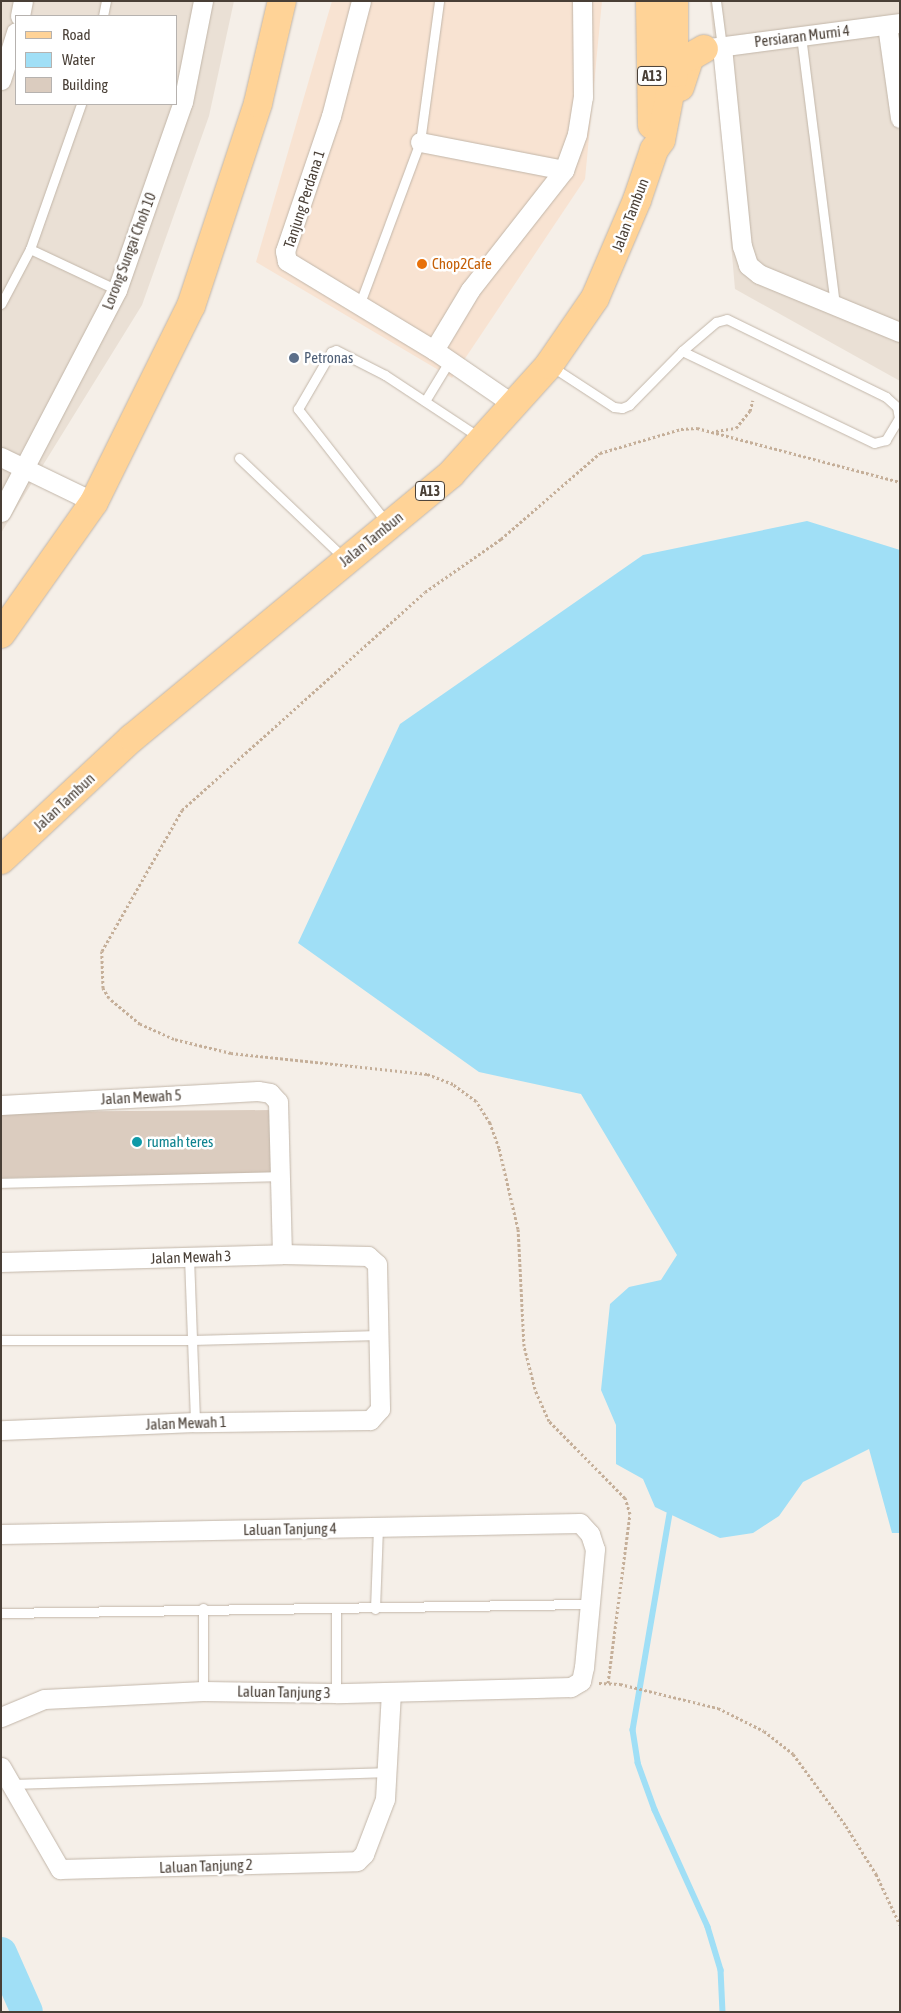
<!DOCTYPE html>
<html>
<head>
<meta charset="utf-8">
<style>
  body { margin:0 }
  #map { position:relative; width:901px; height:2013px; overflow:hidden; background:#f5efe8; font-family:"Asap Condensed",sans-serif }
  div>[style] { position:absolute }
  .residential>* { inset:0; background:#eae0d5 }
  .commercial>* { inset:0; background:#f8e3d2 }
  .water>* { inset:0; background:#a0dff6 }
  .stream>* { height:5.5px; margin:-2.75px; padding:0 2.75px; transform-origin:2.75px; border-radius:2.75px; background:#a0dff6 }
  .river>* { height:32px; margin:-16px; padding:0 16px; transform-origin:16px; border-radius:16px; background:#a0dff6 }
  .building>* { inset:0; background:#dbccbf }
  .path>* { height:3px; margin-top:-1.5px; transform-origin:0; background:repeating-linear-gradient(90deg,#c5af99 0 2.5px,transparent 0 5px) }
  .roads { filter:drop-shadow(0 0 1px #c2b6a9) drop-shadow(0 0 1px #c2b6a9) }
  .service>* { height:9px; margin:-4.5px; padding:0 4.5px; transform-origin:4.5px; border-radius:4.5px; background:#fff }
  .minor>* { height:19px; margin:-9.5px; padding:0 9.5px; transform-origin:9.5px; border-radius:9.5px; background:#fff }
  .primary>* { height:28px; margin:-14px; padding:0 14px; transform-origin:14px; border-radius:14px; background:#ffd397 }
  .dots>* { width:14px; height:14px; translate:-50% -50%; box-sizing:border-box; border:2px solid #fff; border-radius:50% }
  span { translate:-50% -50%; white-space:nowrap; text-align:center; line-height:1.15; -webkit-text-stroke:5px #fff; paint-order:stroke }
  .shield-label span { padding:1px 4px; background:#fff; border:1px solid; border-radius:4px; -webkit-text-stroke-width:0 }
  .shield-label { font-size:14px; color:#493f36; font-weight:700 }
  .street-label { font-size:15px; color:#493f36 }
  .food-label { font-size:15px; color:#c56008 }
  .left { translate:0 -50%; text-align:left }
  .service-label { font-size:15px; color:#4e5e75 }
  .culture-label { font-size:15px; color:#0d838f }
  .frame { position:absolute; inset:0; border:2px solid #493f36; pointer-events:none }
  .legend { position:absolute; left:15px; top:15px; width:162px; height:90px; box-sizing:border-box; background:#fff; border:1px solid #b6b2af; margin:0; padding:6px 9px; list-style:none; font-size:15px; color:#493f36 }
  .legend li { display:flex; align-items:center; gap:10px; height:25px }
  .legend b { width:25px; border:1px solid #b6b2af }
</style>
</head>
<body>
<div id="map">
  <div class="residential">
    <i style="clip-path:polygon(evenodd,1px 1px,234px 1px,209px 116px,142px 305px,1px 533px,1px 1px,16px 16px,176px 16px,176px 104px,16px 104px,16px 16px)"></i>
    <i style="clip-path:polygon(710px 1px,900px 1px,900px 381px,735px 289px)"></i>
  </div>
  <div class="commercial">
    <i style="clip-path:polygon(332px 1px,602px 1px,585px 179px,452px 378px,256px 262px)"></i>
  </div>
  <div class="water">
    <i style="clip-path:polygon(807px 521px,900px 550px,900px 1533px,892px 1533px,869px 1449px,803px 1482px,779px 1516px,753px 1533px,720px 1538px,655px 1507px,643px 1479px,616px 1464px,616px 1425px,601px 1390px,610px 1304px,629px 1287px,661px 1280px,677px 1255px,581px 1094px,479px 1072px,298px 943px,400px 724px,643px 555px)"></i>
  </div>
  <div class="stream">
    <i style="left:670px;top:1514px;width:219px;rotate:99.7deg"></i>
    <i style="left:633px;top:1730px;width:33px;rotate:81deg"></i>
    <i style="left:638px;top:1763px;width:50px;rotate:70.1deg"></i>
    <i style="left:655px;top:1810px;width:128px;rotate:65.6deg"></i>
    <i style="left:708px;top:1927px;width:45px;rotate:73.2deg"></i>
    <i style="left:721px;top:1970px;width:42px;rotate:87.3deg"></i>
  </div>
  <div class="river">
    <i style="left:1px;top:1953px;width:64px;rotate:66.2deg"></i>
  </div>
  <div class="building">
    <i style="clip-path:polygon(271px 1110px,273px 1173px,1px 1178px,1px 1112px)"></i>
  </div>
  <div class="path">
    <i style="left:716px;top:431px;width:20px;rotate:-9deg"></i>
    <i style="left:736px;top:428px;width:22px;rotate:-51deg"></i>
    <i style="left:750px;top:411px;width:11px;rotate:-75deg"></i>
    <i style="left:599px;top:1683px;width:21px;rotate:3deg"></i>
    <i style="left:620px;top:1684px;width:101px;rotate:13.8deg"></i>
    <i style="left:718px;top:1708px;width:51px;rotate:26.6deg"></i>
    <i style="left:764px;top:1731px;width:37px;rotate:38deg"></i>
    <i style="left:793px;top:1754px;width:89px;rotate:53.6deg"></i>
    <i style="left:846px;top:1826px;width:57px;rotate:58deg"></i>
    <i style="left:876px;top:1874px;width:56px;rotate:64.8deg"></i>
    <i style="left:608px;top:1683px;width:170px;rotate:-82.6deg"></i>
    <i style="left:630px;top:1514px;width:17px;rotate:-107deg"></i>
    <i style="left:625px;top:1498px;width:108px;rotate:-134.6deg"></i>
    <i style="left:549px;top:1421px;width:35px;rotate:-114deg"></i>
    <i style="left:535px;top:1389px;width:44px;rotate:-104.3deg"></i>
    <i style="left:524px;top:1346px;width:117px;rotate:-92.9deg"></i>
    <i style="left:518px;top:1229px;width:83px;rotate:-103.2deg"></i>
    <i style="left:499px;top:1148px;width:27px;rotate:-110deg"></i>
    <i style="left:490px;top:1123px;width:26px;rotate:-122deg"></i>
    <i style="left:476px;top:1101px;width:29px;rotate:-144deg"></i>
    <i style="left:453px;top:1084px;width:28px;rotate:-159deg"></i>
    <i style="left:427px;top:1074px;width:197px;rotate:-173.9deg"></i>
    <i style="left:231px;top:1053px;width:59px;rotate:-166.2deg"></i>
    <i style="left:174px;top:1039px;width:37px;rotate:-156deg"></i>
    <i style="left:140px;top:1024px;width:40px;rotate:-140deg"></i>
    <i style="left:109px;top:998px;width:12px;rotate:-121deg"></i>
    <i style="left:103px;top:988px;width:37px;rotate:-92deg"></i>
    <i style="left:102px;top:951px;width:162px;rotate:-60.4deg"></i>
    <i style="left:182px;top:810px;width:326px;rotate:-41.9deg"></i>
    <i style="left:425px;top:592px;width:93px;rotate:-34.9deg"></i>
    <i style="left:501px;top:539px;width:131px;rotate:-41deg"></i>
    <i style="left:600px;top:453px;width:84px;rotate:-16.5deg"></i>
    <i style="left:681px;top:429px;width:16px;rotate:-4deg"></i>
    <i style="left:697px;top:428px;width:210px;rotate:14.9deg"></i>
  </div>
  <div class="roads">
    <div class="service">
      <i style="left:716px;top:1px;width:46px;rotate:82.6deg"></i>
      <i style="left:103px;top:16px;width:15px;rotate:-79deg"></i>
      <i style="left:801px;top:36px;width:272px;rotate:82.8deg"></i>
      <i style="left:30px;top:249px;width:96px;rotate:25.2deg"></i>
      <i style="left:360px;top:303px;width:172px;rotate:-69.6deg"></i>
      <i style="left:420px;top:142px;width:142px;rotate:-82.3deg"></i>
      <i style="left:1px;top:304px;width:62px;rotate:-62.2deg"></i>
      <i style="left:30px;top:249px;width:154px;rotate:-70.6deg"></i>
      <i style="left:551px;top:366px;width:75px;rotate:33.1deg"></i>
      <i style="left:614px;top:407px;width:8px;rotate:7deg"></i>
      <i style="left:622px;top:408px;width:8px;rotate:-23deg"></i>
      <i style="left:629px;top:405px;width:76px;rotate:-45.5deg"></i>
      <i style="left:682px;top:351px;width:45px;rotate:-40.5deg"></i>
      <i style="left:716px;top:322px;width:11px;rotate:-15deg"></i>
      <i style="left:727px;top:319px;width:177px;rotate:26.1deg"></i>
      <i style="left:886px;top:397px;width:15px;rotate:42deg"></i>
      <i style="left:897px;top:407px;width:11px;rotate:80deg"></i>
      <i style="left:899px;top:418px;width:26px;rotate:121deg"></i>
      <i style="left:886px;top:440px;width:12px;rotate:166deg"></i>
      <i style="left:874px;top:443px;width:213px;rotate:-154.4deg"></i>
      <i style="left:425px;top:401px;width:48px;rotate:-58.6deg"></i>
      <i style="left:239px;top:458px;width:146px;rotate:43.6deg"></i>
      <i style="left:387px;top:523px;width:145px;rotate:-128deg"></i>
      <i style="left:298px;top:409px;width:66px;rotate:-59.9deg"></i>
      <i style="left:331px;top:352px;width:5px;rotate:-22deg"></i>
      <i style="left:336px;top:350px;width:55px;rotate:27deg"></i>
      <i style="left:385px;top:375px;width:113px;rotate:33.4deg"></i>
      <i style="left:1px;top:1183px;width:280px;rotate:-1.4deg"></i>
      <i style="left:189px;top:1257px;width:165px;rotate:87.9deg"></i>
      <i style="left:1px;top:1340px;width:191px"></i>
      <i style="left:192px;top:1340px;width:187px;rotate:-1.5deg"></i>
      <i style="left:203px;top:1608px;width:83px;rotate:90deg"></i>
      <i style="left:336px;top:1609px;width:84px;rotate:90deg"></i>
      <i style="left:375px;top:1609px;width:82px;rotate:-87.9deg"></i>
      <i style="left:1px;top:1613px;width:587px;rotate:-0.88deg"></i>
      <i style="left:9px;top:1784px;width:377px;rotate:-1.8deg"></i>
    </div>
    <div class="minor">
      <i style="left:361px;top:1px;width:119px;rotate:104.6deg"></i>
      <i style="left:331px;top:116px;width:143px;rotate:108.8deg"></i>
      <i style="left:285px;top:251px;width:10px;rotate:79deg"></i>
      <i style="left:287px;top:261px;width:172px;rotate:31.2deg"></i>
      <i style="left:434px;top:350px;width:97px;rotate:34.5deg"></i>
      <i style="left:20px;top:16px;width:15px;rotate:-79deg"></i>
      <i style="left:887px;top:25px;width:94px;rotate:82deg"></i>
      <i style="left:722px;top:47px;width:200px;rotate:84.3deg"></i>
      <i style="left:742px;top:246px;width:20px;rotate:72deg"></i>
      <i style="left:748px;top:265px;width:14px;rotate:39deg"></i>
      <i style="left:759px;top:274px;width:152px;rotate:22.4deg"></i>
      <i style="left:710px;top:48px;width:192px;rotate:-7.5deg"></i>
      <i style="left:1px;top:80px;width:50px;rotate:-72.6deg"></i>
      <i style="left:420px;top:142px;width:147px;rotate:11deg"></i>
      <i style="left:434px;top:350px;width:70px;rotate:-59deg"></i>
      <i style="left:470px;top:290px;width:152px;rotate:-51.9deg"></i>
      <i style="left:564px;top:170px;width:38px;rotate:-70deg"></i>
      <i style="left:577px;top:134px;width:37px;rotate:-81deg"></i>
      <i style="left:583px;top:97px;width:96px;rotate:-90.6deg"></i>
      <i style="left:1px;top:457px;width:103px;rotate:25.8deg"></i>
      <i style="left:1px;top:512px;width:250px;rotate:-62.4deg"></i>
      <i style="left:117px;top:290px;width:199px;rotate:-70.7deg"></i>
      <i style="left:183px;top:102px;width:103px;rotate:-78.8deg"></i>
      <i style="left:1px;top:1105px;width:257px;rotate:-3.1deg"></i>
      <i style="left:258px;top:1091px;width:12px;rotate:9deg"></i>
      <i style="left:270px;top:1093px;width:12px;rotate:48deg"></i>
      <i style="left:278px;top:1102px;width:152px;rotate:88.5deg"></i>
      <i style="left:1px;top:1262px;width:281px;rotate:-1.6deg"></i>
      <i style="left:282px;top:1254px;width:86px;rotate:1.3deg"></i>
      <i style="left:368px;top:1256px;width:12px;rotate:42deg"></i>
      <i style="left:377px;top:1264px;width:145px;rotate:88.8deg"></i>
      <i style="left:380px;top:1409px;width:15px;rotate:132deg"></i>
      <i style="left:370px;top:1420px;width:175px;rotate:179.3deg"></i>
      <i style="left:195px;top:1422px;width:194px;rotate:177.6deg"></i>
      <i style="left:1px;top:1534px;width:579px;rotate:-1.09deg"></i>
      <i style="left:580px;top:1523px;width:15px;rotate:48deg"></i>
      <i style="left:590px;top:1534px;width:16px;rotate:72deg"></i>
      <i style="left:595px;top:1549px;width:119px;rotate:95.3deg"></i>
      <i style="left:584px;top:1667px;width:14px;rotate:102deg"></i>
      <i style="left:581px;top:1681px;width:12px;rotate:149deg"></i>
      <i style="left:571px;top:1687px;width:235px;rotate:178.5deg"></i>
      <i style="left:336px;top:1693px;width:133px;rotate:-179.1deg"></i>
      <i style="left:203px;top:1691px;width:159px;rotate:177.1deg"></i>
      <i style="left:44px;top:1699px;width:47px;rotate:157.3deg"></i>
      <i style="left:1px;top:1767px;width:118px;rotate:60deg"></i>
      <i style="left:60px;top:1869px;width:297px;rotate:-1.5deg"></i>
      <i style="left:357px;top:1861px;width:10px;rotate:-45deg"></i>
      <i style="left:364px;top:1854px;width:59px;rotate:-69.1deg"></i>
      <i style="left:385px;top:1799px;width:107px;rotate:-86.8deg"></i>
    </div>
    <div class="primary">
      <i style="left:650px;top:1px;width:124px;rotate:89.1deg"></i>
      <i style="left:680px;top:87px;width:32px;rotate:-72deg"></i>
      <i style="left:690px;top:57px;width:16px;rotate:-30deg"></i>
      <i style="left:1px;top:634px;width:161px;rotate:-54.8deg"></i>
      <i style="left:94px;top:502px;width:219px;rotate:-63.7deg"></i>
      <i style="left:191px;top:306px;width:214px;rotate:-71.7deg"></i>
      <i style="left:258px;top:103px;width:105px;rotate:-76.8deg"></i>
      <i style="left:1px;top:860px;width:179px;rotate:-43deg"></i>
      <i style="left:132px;top:738px;width:414px;rotate:-39.6deg"></i>
      <i style="left:451px;top:474px;width:147px;rotate:-48deg"></i>
      <i style="left:549px;top:365px;width:81px;rotate:-55.5deg"></i>
      <i style="left:595px;top:298px;width:107px;rotate:-66.8deg"></i>
      <i style="left:637px;top:200px;width:53px;rotate:-71.2deg"></i>
      <i style="left:654px;top:150px;width:12px;rotate:-55deg"></i>
      <i style="left:661px;top:140px;width:68px;rotate:-79deg"></i>
      <i style="left:674px;top:73px;width:72px;rotate:-90deg"></i>
    </div>
  </div>
  <div class="dots">
    <i style="left:422px;top:264px;background:#e8710a"></i>
    <i style="left:294px;top:358px;background:#5c6f8a"></i>
    <i style="left:137px;top:1142px;background:#0f9aa8"></i>
  </div>
  <div class="shield-label">
    <span style="left:652px;top:76px">A13</span>
    <span style="left:430px;top:491px">A13</span>
  </div>
  <div class="street-label">
    <span style="left:802px;top:36px;rotate:-7deg">Persiaran Murni 4</span>
    <span style="left:304px;top:199px;rotate:-72deg">Tanjung Perdana 1</span>
    <span style="left:630px;top:215px;rotate:-69deg">Jalan Tambun</span>
    <span style="left:129px;top:251px;rotate:-69deg">Lorong Sungai Choh 10</span>
    <span style="left:371px;top:539px;rotate:-39deg">Jalan Tambun</span>
    <span style="left:64px;top:802px;rotate:-43deg">Jalan Tambun</span>
    <span style="left:141px;top:1097px;rotate:-3deg">Jalan Mewah 5</span>
    <span style="left:191px;top:1257px;rotate:-2deg">Jalan Mewah 3</span>
    <span style="left:186px;top:1423px;rotate:-2deg">Jalan Mewah 1</span>
    <span style="left:290px;top:1529px;rotate:-1deg">Laluan Tanjung 4</span>
    <span style="left:284px;top:1692px;rotate:1deg">Laluan Tanjung 3</span>
    <span style="left:206px;top:1866px;rotate:-2deg">Laluan Tanjung 2</span>
  </div>
  <div class="food-label">
    <span class="left" style="left:432px;top:264px">Chop2Cafe</span>
  </div>
  <div class="service-label">
    <span class="left" style="left:304px;top:358px">Petronas</span>
  </div>
  <div class="culture-label">
    <span class="left" style="left:147px;top:1142px">rumah teres</span>
  </div>
  <div class="frame"></div>
  <ul class="legend">
  <li><b style="height:6px;background:#ffd397"></b>Road</li>
  <li><b style="height:14px;background:#a0dff6"></b>Water</li>
  <li><b style="height:14px;background:#dbccbf"></b>Building</li>
  </ul>
</div>
</body>
</html>
